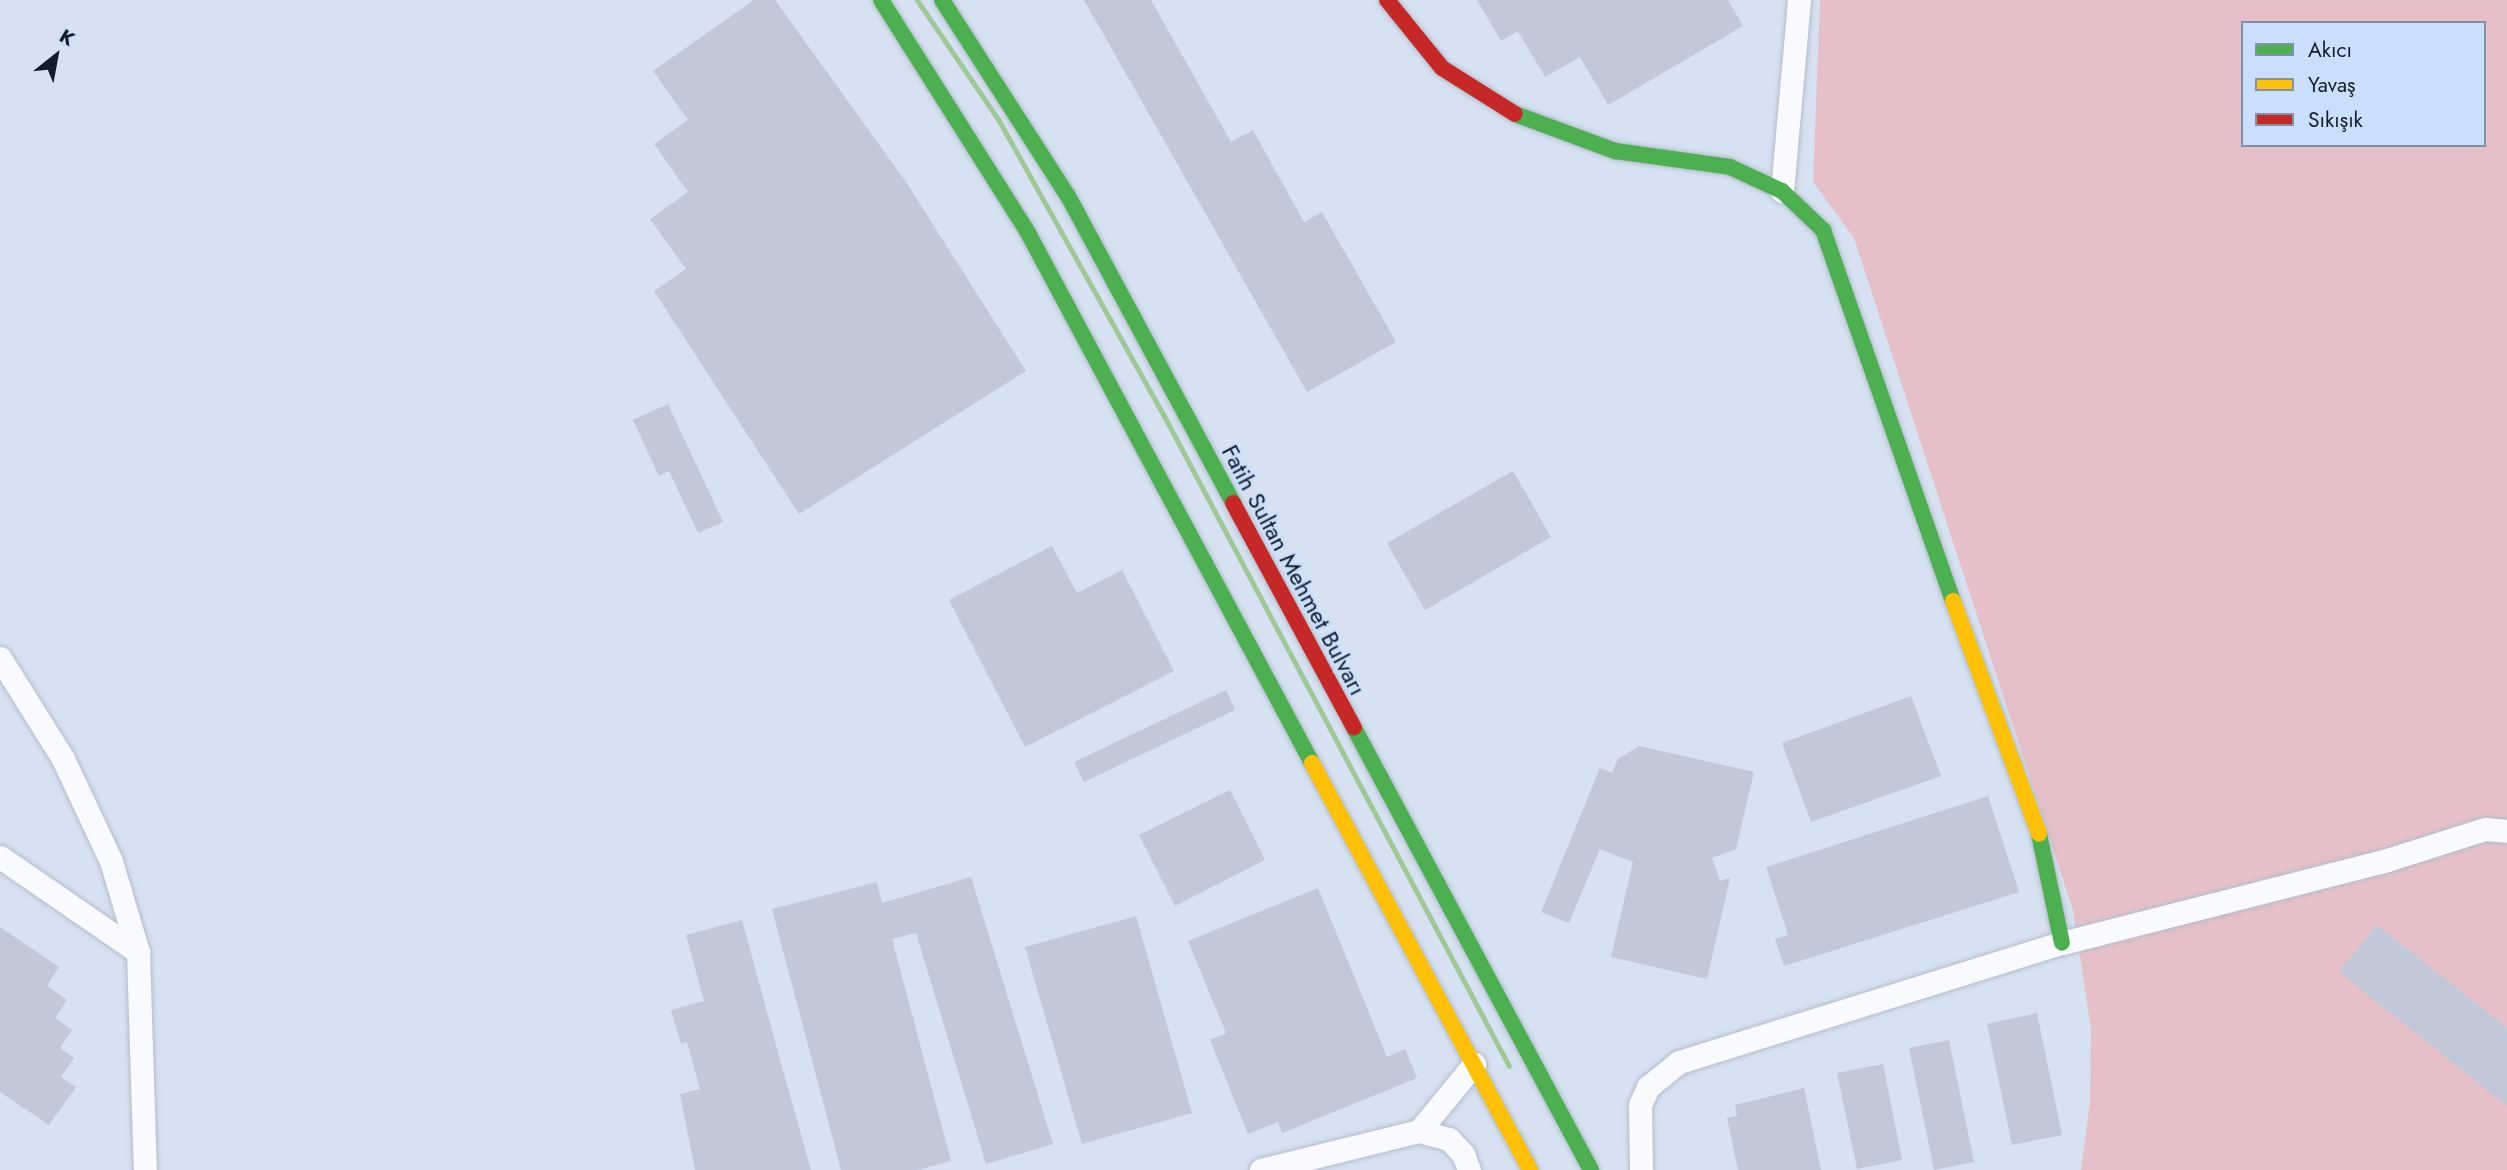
<!DOCTYPE html>
<html>
<head>
<meta charset="utf-8">
<style>
  body { margin:0 }
  #map { position:relative; width:2507px; height:1170px; overflow:hidden; background:#d6e1f1; font-family:Jost,sans-serif }
  div>[style] { position:absolute }
  .green>* { inset:0; background:#e6c0c8 }
  .stream>* { height:5px; margin:-2.5px; padding:0 2.5px; transform-origin:2.5px; border-radius:2.5px; background:#9ec896 }
  .building>* { inset:0; background:#c1c8d7 }
  .roads { filter:drop-shadow(0 0 2px #b3bdcb) drop-shadow(0 0 2px #b3bdcb) }
  .street>* { height:23px; margin:-11.5px; padding:0 11.5px; transform-origin:11.5px; border-radius:11.5px; background:#f9fafd }
  .fast>* { height:16px; margin:-8px; padding:0 8px; transform-origin:8px; border-radius:8px; background:#4caf50 }
  .slow>* { height:16px; margin:-8px; padding:0 8px; transform-origin:8px; border-radius:8px; background:#ffc107 }
  .jam>* { height:16px; margin:-8px; padding:0 8px; transform-origin:8px; border-radius:8px; background:#c62828 }
  span { translate:-50% -50%; white-space:nowrap; text-align:center; line-height:1.15; -webkit-text-stroke:5px #cadffd; paint-order:stroke }
  .street-label { font-size:24px; color:#121b29 }
  .legend { position:absolute; left:2241px; top:21px; width:245px; height:126px; box-sizing:border-box; background:#cadffd; border:2px solid #8091a8; margin:0; padding:9px 12px; list-style:none; font-size:21px; color:#121b29 }
  .legend li { display:flex; align-items:center; gap:14px; height:35px }
  .legend b { width:35px; border:2px solid #8091a8 }
  .north { position:absolute; left:21px; top:21px; width:70px; height:70px; -webkit-text-stroke:5px #cadffd; paint-order:stroke; rotate:31deg; font-size:19px; font-weight:700; line-height:28px; text-align:center; color:#121b29 }
  .north::after { content:''; display:block; margin:auto; width:24px; height:32px; background:#121b29; clip-path:polygon(50% 0,100% 100%,50% 72%,0 100%) }
</style>
</head>
<body>
<div id="map">
  <div class="green">
    <i style="clip-path:polygon(evenodd,1820px 0,2507px 0,2507px 1170px,2081px 1170px,2090px 1102px,2091px 1029px,2073px 910px,1854px 238px,1813px 182px,1820px 0,2243px 23px,2484px 23px,2484px 145px,2243px 145px,2243px 23px)"></i>
  </div>
  <div class="stream">
    <i style="left:917px;top:0;width:144px;rotate:55.8deg"></i>
    <i style="left:998px;top:119px;width:338px;rotate:60.8deg"></i>
    <i style="left:1163px;top:414px;width:738px;rotate:62.05deg"></i>
  </div>
  <div class="building">
    <i style="clip-path:polygon(754px 0,775px 0,906px 182px,1026px 371px,799px 514px,654px 291px,686px 269px,650px 219px,688px 192px,654px 144px,688px 120px,653px 71px)"></i>
    <i style="clip-path:polygon(1084px 0,1151px 0,1231px 142px,1253px 130px,1304px 222px,1322px 212px,1396px 342px,1307px 392px)"></i>
    <i style="clip-path:polygon(1477px 0,1728px 0,1743px 26px,1608px 105px,1580px 57px,1545px 77px,1518px 31px,1501px 41px)"></i>
    <i style="clip-path:polygon(668px 404px,723px 522px,698px 533px,669px 471px,659px 476px,633px 420px)"></i>
    <i style="clip-path:polygon(1513px 471px,1551px 537px,1425px 610px,1387px 543px)"></i>
    <i style="clip-path:polygon(1052px 546px,1077px 593px,1122px 570px,1174px 671px,1025px 747px,949px 600px)"></i>
    <i style="clip-path:polygon(1226px 690px,1235px 710px,1084px 782px,1074px 762px)"></i>
    <i style="clip-path:polygon(1911px 696px,1941px 776px,1811px 822px,1782px 743px)"></i>
    <i style="clip-path:polygon(1639px 746px,1754px 772px,1736px 849px,1712px 858px,1720px 881px,1730px 878px,1707px 979px,1611px 957px,1633px 862px,1600px 849px,1569px 923px,1541px 912px,1600px 768px,1612px 773px,1618px 759px)"></i>
    <i style="clip-path:polygon(1230px 790px,1265px 860px,1175px 906px,1139px 835px)"></i>
    <i style="clip-path:polygon(1988px 796px,2019px 892px,1784px 966px,1775px 939px,1788px 935px,1766px 867px)"></i>
    <i style="clip-path:polygon(971px 877px,1053px 1144px,986px 1164px,916px 933px,892px 939px,951px 1161px,918px 1170px,841px 1170px,772px 909px,877px 882px,882px 903px)"></i>
    <i style="clip-path:polygon(1318px 888px,1387px 1057px,1405px 1049px,1417px 1078px,1282px 1133px,1278px 1122px,1248px 1134px,1210px 1040px,1226px 1033px,1188px 941px)"></i>
    <i style="clip-path:polygon(1136px 916px,1192px 1113px,1082px 1144px,1025px 947px)"></i>
    <i style="clip-path:polygon(742px 920px,782px 1067px,811px 1170px,695px 1170px,680px 1094px,700px 1089px,687px 1042px,681px 1044px,671px 1010px,704px 1001px,686px 935px)"></i>
    <i style="clip-path:polygon(2377px 925px,2507px 1028px,2507px 1106px,2339px 972px)"></i>
    <i style="clip-path:polygon(0 927px,59px 967px,47px 986px,67px 1000px,55px 1018px,72px 1030px,60px 1048px,74px 1058px,61px 1077px,76px 1087px,49px 1125px,0 1092px)"></i>
    <i style="clip-path:polygon(2037px 1013px,2062px 1135px,2012px 1145px,1987px 1024px)"></i>
    <i style="clip-path:polygon(1949px 1040px,1974px 1162px,1934px 1170px,1909px 1048px)"></i>
    <i style="clip-path:polygon(1883px 1064px,1902px 1160px,1857px 1169px,1837px 1073px)"></i>
    <i style="clip-path:polygon(1804px 1088px,1821px 1170px,1738px 1170px,1727px 1118px,1737px 1116px,1735px 1105px)"></i>
  </div>
  <div class="roads">
    <div class="street">
      <i style="left:1782px;top:191px;width:192px;rotate:-84.9deg"></i>
      <i style="left:0;top:658px;width:119px;rotate:58deg"></i>
      <i style="left:63px;top:759px;width:113px;rotate:64.8deg"></i>
      <i style="left:111px;top:861px;width:95px;rotate:73.5deg"></i>
      <i style="left:138px;top:952px;width:218px;rotate:88.2deg"></i>
      <i style="left:0;top:857px;width:168px;rotate:34.5deg"></i>
      <i style="left:1419px;top:1131px;width:31px;rotate:15deg"></i>
      <i style="left:1449px;top:1139px;width:21px;rotate:47deg"></i>
      <i style="left:1463px;top:1154px;width:17px;rotate:69deg"></i>
      <i style="left:1261px;top:1170px;width:163px;rotate:-13.9deg"></i>
      <i style="left:1419px;top:1131px;width:87px;rotate:-50.6deg"></i>
      <i style="left:1641px;top:1170px;width:65px;rotate:-90.9deg"></i>
      <i style="left:1640px;top:1105px;width:20px;rotate:-66deg"></i>
      <i style="left:1648px;top:1087px;width:40px;rotate:-39deg"></i>
      <i style="left:1679px;top:1062px;width:401px;rotate:-17.3deg"></i>
      <i style="left:2062px;top:943px;width:335px;rotate:-14.3deg"></i>
      <i style="left:2387px;top:860px;width:103px;rotate:-17.6deg"></i>
      <i style="left:2485px;top:829px;width:22px;rotate:5deg"></i>
    </div>
    <div class="fast">
      <i style="left:881px;top:0;width:273px;rotate:57.7deg"></i>
      <i style="left:1027px;top:231px;width:604px;rotate:61.82deg"></i>
      <i style="left:942px;top:0;width:233px;rotate:57.3deg"></i>
      <i style="left:1068px;top:196px;width:349px;rotate:61.7deg"></i>
      <i style="left:1515px;top:114px;width:107px;rotate:20.3deg"></i>
      <i style="left:1615px;top:151px;width:116px;rotate:7.9deg"></i>
      <i style="left:1730px;top:167px;width:57px;rotate:24.8deg"></i>
      <i style="left:1782px;top:191px;width:57px;rotate:43.6deg"></i>
      <i style="left:1823px;top:230px;width:393px;rotate:70.7deg"></i>
      <i style="left:1354px;top:728px;width:502px;rotate:61.8deg"></i>
      <i style="left:2039px;top:834px;width:111px;rotate:78.1deg"></i>
    </div>
    <div class="slow">
      <i style="left:1953px;top:601px;width:248px;rotate:69.7deg"></i>
      <i style="left:1312px;top:763px;width:462px;rotate:61.8deg"></i>
    </div>
    <div class="jam">
      <i style="left:1387px;top:0;width:87px;rotate:51deg"></i>
      <i style="left:1442px;top:68px;width:86px;rotate:32.2deg"></i>
      <i style="left:1233px;top:503px;width:255px;rotate:61.7deg"></i>
    </div>
  </div>
  <div class="street-label">
    <span style="left:1294px;top:570px;rotate:62deg">Fatih Sultan Mehmet Bulvarı</span>
  </div>
  <ul class="legend">
  <li><b style="height:9px;background:#4caf50"></b>Akıcı</li>
  <li><b style="height:9px;background:#ffc107"></b>Yavaş</li>
  <li><b style="height:9px;background:#c62828"></b>Sıkışık</li>
  </ul>
  <div class="north">K</div>
</div>
</body>
</html>
